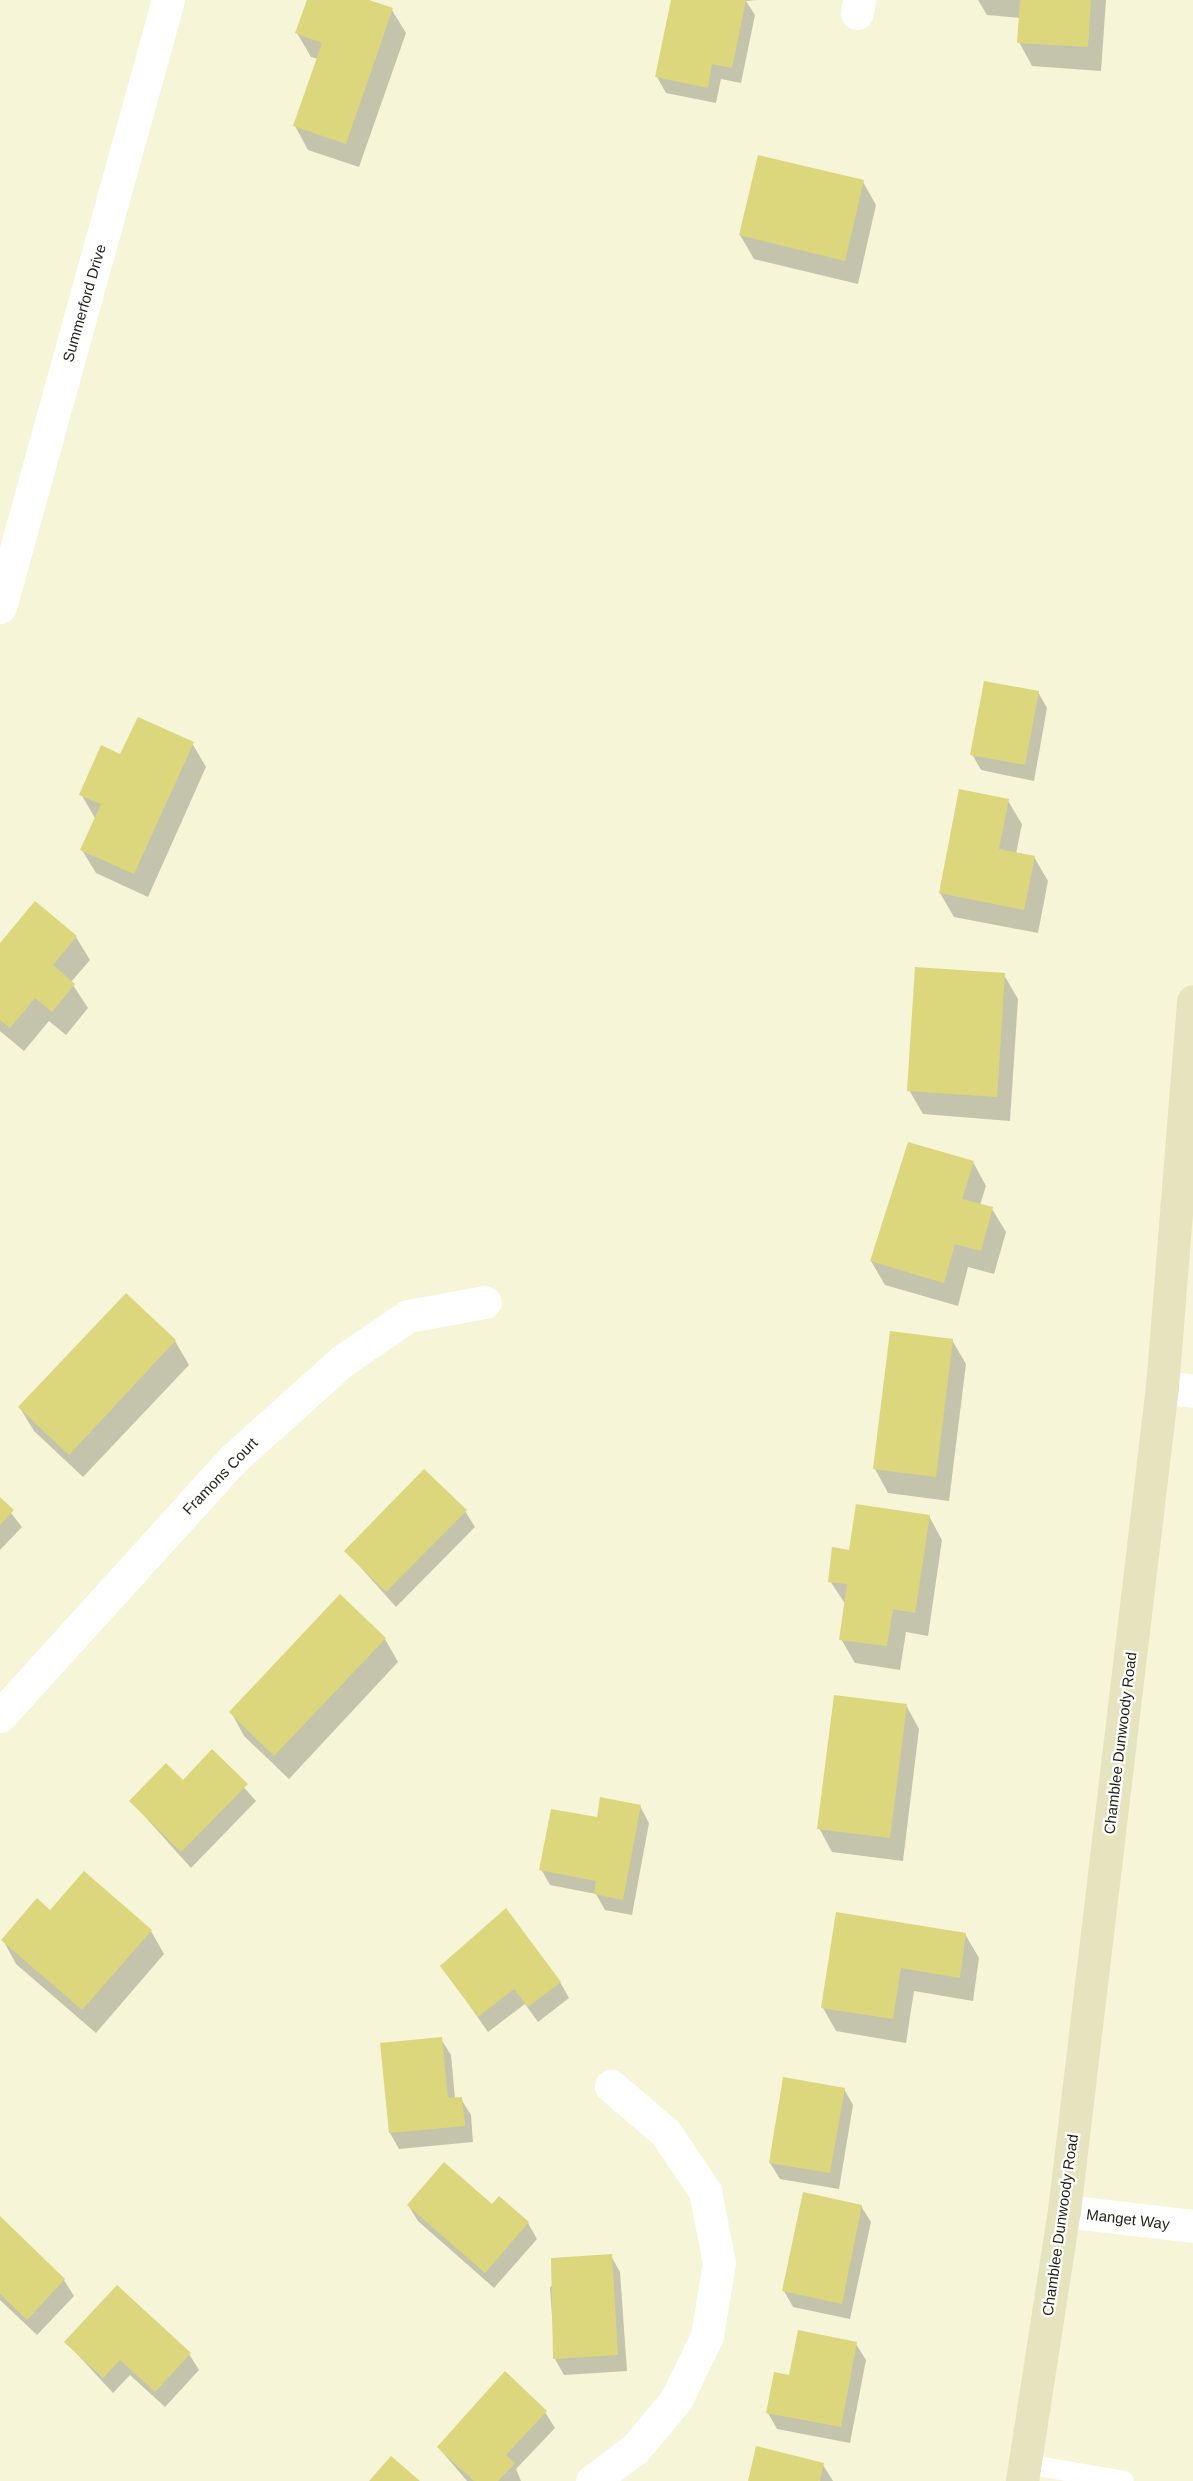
<!DOCTYPE html>
<html>
<head>
<meta charset="utf-8">
<style>
  body { margin:0 }
  #map { position:relative; width:1193px; height:2481px; overflow:hidden; background:#f6f5d7; font-family:Helvetica,sans-serif }
  div>[style] { position:absolute }
  .shadow>* { inset:0; background:#0003 }
  .building>* { inset:0; background:#dcd77c }
  .lane>* { height:20px; margin:-10px; padding:0 10px; transform-origin:10px; border-radius:10px; background:#fff }
  .street>* { height:33px; margin:-16.5px; padding:0 16.5px; transform-origin:16.5px; border-radius:16.5px; background:#fff }
  .secondary>* { height:33px; margin:-16.5px; padding:0 16.5px; transform-origin:16.5px; border-radius:16.5px; background:#e6e4be }
  span { translate:-50% -50%; white-space:nowrap; text-align:center; line-height:1.15; -webkit-text-stroke:4.5px #fff; paint-order:stroke }
  .street-label { font-size:15px; color:#1f1f14 }
</style>
</head>
<body>
<div id="map">
  <div class="shadow">
    <i style="clip-path:polygon(309px 0,364px 0,392px 10px,406px 33px,359px 167px,308px 150px,295px 126px,318px 59px,311px 57px,297px 33px)"></i>
    <i style="clip-path:polygon(672px 0,758px 0,746px 1px,755px 15px,741px 83px,721px 79px,716px 103px,666px 93px,657px 77px)"></i>
    <i style="clip-path:polygon(978px 0,1106px 0,1101px 71px,1032px 66px,1019px 42px,1020px 18px,987px 15px)"></i>
    <i style="clip-path:polygon(863px 182px,876px 205px,858px 284px,754px 259px,740px 235px)"></i>
    <i style="clip-path:polygon(1038px 692px,1047px 708px,1034px 781px,981px 770px,972px 754px)"></i>
    <i style="clip-path:polygon(192px 743px,206px 767px,148px 897px,96px 873px,82px 850px,95px 818px,81px 794px,121px 756px)"></i>
    <i style="clip-path:polygon(1008px 801px,1022px 824px,1016px 854px,1034px 857px,1048px 881px,1038px 933px,954px 917px,940px 893px)"></i>
    <i style="clip-path:polygon(76px 937px,90px 960px,71px 982px,88px 1008px,66px 1035px,49px 1021px,24px 1051px,0 1031px,0 945px)"></i>
    <i style="clip-path:polygon(1004px 975px,1018px 999px,1010px 1121px,923px 1114px,909px 1090px)"></i>
    <i style="clip-path:polygon(973px 1162px,986px 1186px,980px 1205px,992px 1209px,1006px 1232px,994px 1274px,968px 1267px,958px 1306px,885px 1285px,871px 1261px)"></i>
    <i style="clip-path:polygon(126px 1295px,175px 1341px,189px 1365px,83px 1477px,34px 1431px,20px 1408px)"></i>
    <i style="clip-path:polygon(952px 1340px,966px 1364px,949px 1501px,888px 1493px,875px 1469px)"></i>
    <i style="clip-path:polygon(0 1499px,22px 1527px,0 1550px)"></i>
    <i style="clip-path:polygon(465px 1511px,475px 1527px,396px 1607px,346px 1551px)"></i>
    <i style="clip-path:polygon(929px 1516px,942px 1540px,928px 1636px,906px 1632px,900px 1670px,855px 1663px,841px 1639px,846px 1605px,830px 1581px,851px 1552px)"></i>
    <i style="clip-path:polygon(385px 1639px,398px 1662px,289px 1779px,244px 1736px,231px 1712px)"></i>
    <i style="clip-path:polygon(906px 1705px,919px 1729px,903px 1861px,832px 1852px,819px 1828px)"></i>
    <i style="clip-path:polygon(212px 1751px,256px 1801px,191px 1868px,131px 1801px,183px 1782px)"></i>
    <i style="clip-path:polygon(640px 1806px,649px 1823px,632px 1915px,605px 1910px,596px 1894px,550px 1885px,541px 1869px,598px 1819px)"></i>
    <i style="clip-path:polygon(51px 1912px,151px 1931px,164px 1954px,96px 2033px,16px 1964px,3px 1940px)"></i>
    <i style="clip-path:polygon(965px 1934px,979px 1958px,973px 2001px,914px 1991px,906px 2043px,836px 2031px,823px 2008px)"></i>
    <i style="clip-path:polygon(442px 1966px,560px 1982px,569px 1998px,538px 2022px,525px 2004px,488px 2032px)"></i>
    <i style="clip-path:polygon(441px 2039px,451px 2055px,455px 2099px,461px 2099px,471px 2115px,473px 2142px,399px 2149px,390px 2133px)"></i>
    <i style="clip-path:polygon(844px 2089px,853px 2105px,839px 2189px,780px 2179px,770px 2163px)"></i>
    <i style="clip-path:polygon(408px 2205px,492px 2206px,528px 2223px,537px 2239px,494px 2288px,418px 2221px)"></i>
    <i style="clip-path:polygon(861px 2206px,871px 2222px,850px 2319px,793px 2307px,784px 2291px)"></i>
    <i style="clip-path:polygon(0 2218px,64px 2280px,74px 2296px,37px 2335px,0 2300px)"></i>
    <i style="clip-path:polygon(611px 2256px,620px 2272px,627px 2371px,564px 2375px,555px 2359px,550px 2287px)"></i>
    <i style="clip-path:polygon(66px 2342px,189px 2354px,199px 2370px,165px 2407px,130px 2375px,113px 2393px)"></i>
    <i style="clip-path:polygon(856px 2344px,866px 2360px,850px 2443px,777px 2429px,768px 2413px)"></i>
    <i style="clip-path:polygon(545px 2412px,555px 2428px,516px 2469px,521px 2481px,467px 2481px,438px 2447px)"></i>
    <i style="clip-path:polygon(823px 2465px,833px 2481px,749px 2481px)"></i>
  </div>
  <div class="building">
    <i style="clip-path:polygon(307px 0,369px 0,393px 8px,346px 144px,293px 126px,322px 43px,295px 33px)"></i>
    <i style="clip-path:polygon(671px 0,746px 0,732px 68px,712px 64px,708px 88px,655px 77px)"></i>
    <i style="clip-path:polygon(1020px 0,1091px 0,1088px 47px,1017px 43px)"></i>
    <i style="clip-path:polygon(758px 155px,864px 180px,845px 261px,739px 235px)"></i>
    <i style="clip-path:polygon(984px 681px,1039px 691px,1025px 765px,970px 755px)"></i>
    <i style="clip-path:polygon(138px 717px,194px 742px,134px 874px,80px 850px,101px 804px,79px 795px,101px 745px,120px 754px)"></i>
    <i style="clip-path:polygon(959px 789px,1009px 799px,999px 849px,1035px 856px,1024px 910px,939px 893px)"></i>
    <i style="clip-path:polygon(35px 901px,77px 936px,53px 965px,75px 984px,52px 1012px,35px 998px,10px 1028px,0 1020px,0 943px)"></i>
    <i style="clip-path:polygon(915px 967px,1005px 973px,997px 1097px,907px 1091px)"></i>
    <i style="clip-path:polygon(908px 1142px,974px 1161px,962px 1199px,993px 1207px,981px 1251px,955px 1244px,944px 1283px,870px 1261px)"></i>
    <i style="clip-path:polygon(126px 1293px,176px 1340px,69px 1455px,18px 1407px)"></i>
    <i style="clip-path:polygon(890px 1331px,953px 1339px,936px 1477px,873px 1469px)"></i>
    <i style="clip-path:polygon(424px 1469px,467px 1510px,386px 1592px,344px 1551px)"></i>
    <i style="clip-path:polygon(0 1497px,14px 1510px,0 1525px)"></i>
    <i style="clip-path:polygon(856px 1504px,930px 1515px,915px 1613px,893px 1609px,887px 1646px,839px 1640px,847px 1584px,828px 1582px,832px 1547px,849px 1550px)"></i>
    <i style="clip-path:polygon(340px 1594px,386px 1638px,274px 1756px,229px 1712px)"></i>
    <i style="clip-path:polygon(834px 1695px,907px 1704px,890px 1838px,817px 1829px)"></i>
    <i style="clip-path:polygon(212px 1749px,248px 1784px,181px 1852px,129px 1801px,166px 1763px,183px 1780px)"></i>
    <i style="clip-path:polygon(600px 1797px,641px 1805px,623px 1900px,594px 1894px,596px 1881px,539px 1870px,551px 1809px,597px 1817px)"></i>
    <i style="clip-path:polygon(84px 1871px,152px 1930px,82px 2010px,1px 1940px,37px 1898px,50px 1910px)"></i>
    <i style="clip-path:polygon(506px 1908px,561px 1982px,528px 2007px,514px 1989px,478px 2017px,440px 1966px)"></i>
    <i style="clip-path:polygon(836px 1912px,966px 1933px,960px 1978px,901px 1968px,893px 2019px,821px 2008px)"></i>
    <i style="clip-path:polygon(442px 2037px,448px 2098px,462px 2097px,465px 2126px,389px 2133px,380px 2043px)"></i>
    <i style="clip-path:polygon(783px 2077px,845px 2088px,830px 2173px,769px 2163px)"></i>
    <i style="clip-path:polygon(444px 2162px,492px 2204px,499px 2196px,529px 2222px,485px 2273px,407px 2205px)"></i>
    <i style="clip-path:polygon(803px 2192px,862px 2205px,842px 2304px,782px 2291px)"></i>
    <i style="clip-path:polygon(0 2216px,65px 2279px,27px 2320px,0 2294px)"></i>
    <i style="clip-path:polygon(612px 2254px,618px 2355px,553px 2359px,551px 2258px)"></i>
    <i style="clip-path:polygon(117px 2285px,191px 2353px,155px 2392px,120px 2360px,103px 2378px,64px 2342px)"></i>
    <i style="clip-path:polygon(798px 2330px,857px 2342px,841px 2427px,766px 2413px,774px 2372px,789px 2375px)"></i>
    <i style="clip-path:polygon(505px 2371px,547px 2411px,506px 2455px,515px 2463px,498px 2481px,474px 2481px,437px 2447px)"></i>
    <i style="clip-path:polygon(756px 2446px,824px 2463px,820px 2481px,748px 2481px)"></i>
    <i style="clip-path:polygon(391px 2456px,420px 2481px,369px 2481px)"></i>
  </div>
  <div class="lane">
    <i style="left:1026px;top:2464px;width:99px;rotate:9.8deg"></i>
  </div>
  <div class="street">
    <i style="left:857px;top:13px;width:13px;rotate:-81deg"></i>
    <i style="left:0;top:607px;width:630px;rotate:-74.53deg"></i>
    <i style="left:1162px;top:1387px;width:31px;rotate:7deg"></i>
    <i style="left:0;top:1716px;width:348px;rotate:-47.8deg"></i>
    <i style="left:234px;top:1458px;width:145px;rotate:-41.9deg"></i>
    <i style="left:342px;top:1361px;width:80px;rotate:-34.3deg"></i>
    <i style="left:408px;top:1316px;width:78px;rotate:-10.3deg"></i>
    <i style="left:1064px;top:2211px;width:130px;rotate:6.6deg"></i>
    <i style="left:592px;top:2481px;width:54px;rotate:-36.7deg"></i>
    <i style="left:635px;top:2449px;width:64px;rotate:-50.1deg"></i>
    <i style="left:676px;top:2400px;width:71px;rotate:-64.2deg"></i>
    <i style="left:707px;top:2336px;width:74px;rotate:-80.7deg"></i>
    <i style="left:719px;top:2263px;width:73px;rotate:-101deg"></i>
    <i style="left:705px;top:2191px;width:71px;rotate:-124.1deg"></i>
    <i style="left:665px;top:2132px;width:71px;rotate:-139.6deg"></i>
  </div>
  <div class="secondary">
    <i style="left:1022px;top:2481px;width:273px;rotate:-81.2deg"></i>
    <i style="left:1064px;top:2211px;width:830px;rotate:-83.22deg"></i>
    <i style="left:1162px;top:1387px;width:387px;rotate:-85.4deg"></i>
  </div>
  <div class="street-label">
    <span style="left:84px;top:303px;rotate:-74deg">Summerford Drive</span>
    <span style="left:220px;top:1476px;rotate:-46deg">Framons Court</span>
    <span style="left:1120px;top:1743px;rotate:-83deg">Chamblee Dunwoody Road</span>
    <span style="left:1128px;top:2219px;rotate:7deg">Manget Way</span>
    <span style="left:1060px;top:2225px;rotate:-82deg">Chamblee Dunwoody Road</span>
  </div>
</div>
</body>
</html>
